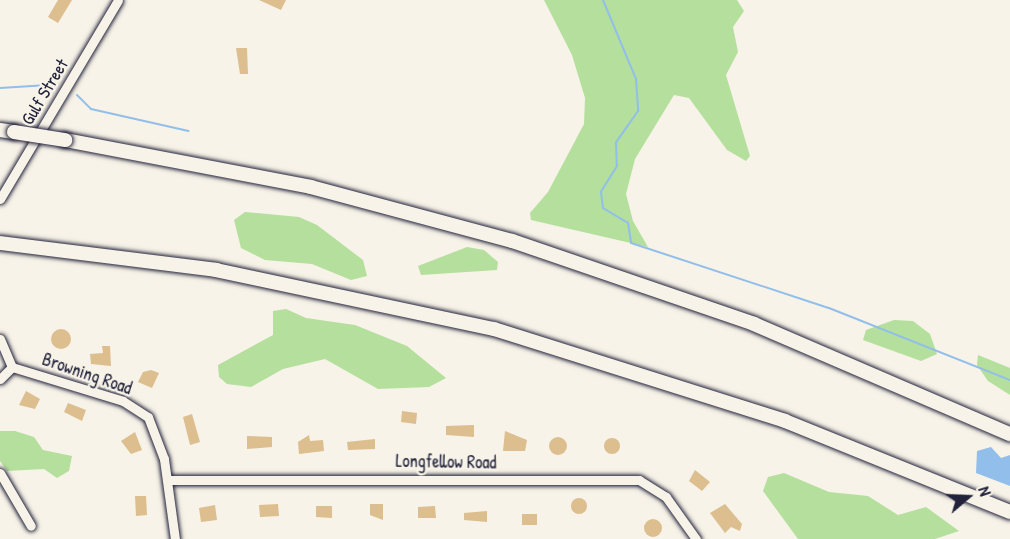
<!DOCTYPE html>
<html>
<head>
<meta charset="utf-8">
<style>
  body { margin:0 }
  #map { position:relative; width:1010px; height:539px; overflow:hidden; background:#f7f3e8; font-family:"Patrick Hand",sans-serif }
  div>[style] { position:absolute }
  .green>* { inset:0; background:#b4df9c }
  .water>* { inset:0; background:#92beeb }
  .stream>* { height:2px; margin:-1px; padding:0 1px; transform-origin:1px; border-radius:1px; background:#92beeb }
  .building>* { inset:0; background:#dcbe8f }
  .round { border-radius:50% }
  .roads { filter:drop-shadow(0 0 2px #22223b) drop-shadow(0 0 2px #22223b) }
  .minor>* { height:9px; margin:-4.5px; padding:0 4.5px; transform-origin:4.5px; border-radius:4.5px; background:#f7f3e8 }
  .highway>* { height:14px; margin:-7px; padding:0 7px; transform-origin:7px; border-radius:7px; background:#f7f3e8 }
  .bridges { filter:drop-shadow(0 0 2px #22223b) drop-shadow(0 0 2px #22223b) }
  .highway-bridge>* { height:14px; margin:-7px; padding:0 7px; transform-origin:7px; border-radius:7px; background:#f7f3e8 }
  span { translate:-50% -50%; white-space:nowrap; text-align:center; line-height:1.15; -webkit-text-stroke:4.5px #f7f3e8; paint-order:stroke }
  .street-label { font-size:18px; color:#22223b }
  .north { position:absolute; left:938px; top:467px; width:60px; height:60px; -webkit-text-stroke:4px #f7f3e8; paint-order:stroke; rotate:71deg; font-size:16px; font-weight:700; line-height:24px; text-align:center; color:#22223b }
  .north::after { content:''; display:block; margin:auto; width:21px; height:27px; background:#22223b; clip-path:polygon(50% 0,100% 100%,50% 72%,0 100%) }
</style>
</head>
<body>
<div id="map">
  <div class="green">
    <i style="clip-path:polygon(544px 0,737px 0,744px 11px,733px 27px,738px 52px,726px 75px,750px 156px,746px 161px,727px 150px,689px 98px,674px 95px,635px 159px,626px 194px,633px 221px,648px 247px,531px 220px,530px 213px,548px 192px,584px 124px,585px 98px,572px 55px)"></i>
    <i style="clip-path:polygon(245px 212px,299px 217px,317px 225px,363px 260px,367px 276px,351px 280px,312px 264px,265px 260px,241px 248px,234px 220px)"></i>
    <i style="clip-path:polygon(467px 247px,484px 250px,498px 262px,497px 270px,421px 275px,418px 266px)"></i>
    <i style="clip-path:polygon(286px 309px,306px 318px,355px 325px,407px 346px,446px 378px,429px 387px,378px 389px,325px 359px,283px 369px,251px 387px,227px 384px,219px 377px,218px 365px,273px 335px,273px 311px)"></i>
    <i style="clip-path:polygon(894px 320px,913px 321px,930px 334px,937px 354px,921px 361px,863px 340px,866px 330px)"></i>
    <i style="clip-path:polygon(978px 355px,1010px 368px,1010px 395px,988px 381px,977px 365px)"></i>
    <i style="clip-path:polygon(0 431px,15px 431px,34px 437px,43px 450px,72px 456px,69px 471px,57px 478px,44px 469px,7px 471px,0 461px)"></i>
    <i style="clip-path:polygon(784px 473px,829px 492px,868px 496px,898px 515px,926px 507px,959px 531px,935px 539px,798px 539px,763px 491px,768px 477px)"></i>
  </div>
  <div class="water">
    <i style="clip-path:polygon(991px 447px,1001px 458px,1010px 455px,1010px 486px,976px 473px,977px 451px)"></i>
  </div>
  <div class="stream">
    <i style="left:603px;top:0;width:86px;rotate:67.3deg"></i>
    <i style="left:636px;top:79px;width:32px;rotate:86deg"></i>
    <i style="left:638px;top:111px;width:39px;rotate:125deg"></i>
    <i style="left:616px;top:143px;width:23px;rotate:88deg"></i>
    <i style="left:617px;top:166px;width:31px;rotate:122deg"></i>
    <i style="left:601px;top:192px;width:16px;rotate:83deg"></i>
    <i style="left:603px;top:208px;width:29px;rotate:31deg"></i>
    <i style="left:628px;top:223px;width:20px;rotate:81deg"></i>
    <i style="left:631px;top:243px;width:208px;rotate:18.2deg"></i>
    <i style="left:829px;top:308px;width:195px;rotate:21.7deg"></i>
    <i style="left:0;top:88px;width:48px;rotate:-3.6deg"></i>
    <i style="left:77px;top:95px;width:20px;rotate:45deg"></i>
    <i style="left:91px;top:109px;width:100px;rotate:12.7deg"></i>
  </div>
  <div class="building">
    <i style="clip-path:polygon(58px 0,72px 0,58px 23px,48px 17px)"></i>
    <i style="clip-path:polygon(259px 0,286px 0,281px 10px)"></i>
    <i style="clip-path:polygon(236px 48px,247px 48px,248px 74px,240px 74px)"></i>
    <i class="round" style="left:51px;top:329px;width:20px;height:20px"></i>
    <i style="clip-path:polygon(102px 346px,110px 346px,111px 366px,91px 364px,90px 354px,103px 353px)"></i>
    <i style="clip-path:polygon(151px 370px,159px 373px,152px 388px,138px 382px,143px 372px)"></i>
    <i style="clip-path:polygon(26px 391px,40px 399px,35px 409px,19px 405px)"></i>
    <i style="clip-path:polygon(68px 403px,86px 410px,82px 421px,64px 412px)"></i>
    <i style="clip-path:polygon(402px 411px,417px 413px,416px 424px,401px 422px)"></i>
    <i style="clip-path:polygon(192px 414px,200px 442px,190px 445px,183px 417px)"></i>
    <i style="clip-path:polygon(474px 425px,474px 437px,446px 435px,446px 426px)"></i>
    <i style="clip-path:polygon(505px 431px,527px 440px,525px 451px,503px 451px)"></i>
    <i style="clip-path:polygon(135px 432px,142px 450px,131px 454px,121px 441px)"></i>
    <i style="clip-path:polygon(309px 435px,310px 441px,323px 440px,324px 451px,299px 454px,298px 442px)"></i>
    <i style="clip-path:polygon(247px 436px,272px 437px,272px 447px,247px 449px)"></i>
    <i class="round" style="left:549px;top:437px;width:18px;height:18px"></i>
    <i class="round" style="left:604px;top:438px;width:16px;height:16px"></i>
    <i style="clip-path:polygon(375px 439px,375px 449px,348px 450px,347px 442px)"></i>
    <i style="clip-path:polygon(695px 470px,710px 482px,702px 491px,689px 481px)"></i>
    <i style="clip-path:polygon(135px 496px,146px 496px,147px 515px,136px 516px)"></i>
    <i class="round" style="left:571px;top:498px;width:16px;height:16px"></i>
    <i style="clip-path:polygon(278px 504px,279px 516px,260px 517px,259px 505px)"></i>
    <i style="clip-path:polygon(370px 504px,383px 504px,383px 520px,370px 515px)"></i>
    <i style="clip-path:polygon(725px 504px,742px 524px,740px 531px,731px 527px,725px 533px,710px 513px)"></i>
    <i style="clip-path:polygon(215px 505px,217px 520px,201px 522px,199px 508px)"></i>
    <i style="clip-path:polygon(316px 506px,332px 506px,332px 518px,316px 517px)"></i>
    <i style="clip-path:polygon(435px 506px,436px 518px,418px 518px,418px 507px)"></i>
    <i style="clip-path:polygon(487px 511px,487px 522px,464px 520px,464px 513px)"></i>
    <i style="clip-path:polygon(522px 514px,537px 514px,537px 525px,522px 525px)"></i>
    <i class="round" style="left:644px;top:519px;width:18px;height:18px"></i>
  </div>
  <div class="roads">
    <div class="minor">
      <i style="left:0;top:199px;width:231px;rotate:-59.3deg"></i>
      <i style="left:0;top:339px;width:30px;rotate:67deg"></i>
      <i style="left:0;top:379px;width:17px;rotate:-45deg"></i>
      <i style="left:12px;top:367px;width:116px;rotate:17deg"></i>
      <i style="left:123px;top:401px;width:30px;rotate:33deg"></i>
      <i style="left:148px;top:417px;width:45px;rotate:69.1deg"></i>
      <i style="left:164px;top:459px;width:81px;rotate:82.2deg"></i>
      <i style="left:0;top:473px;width:61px;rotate:59.7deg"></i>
      <i style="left:167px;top:480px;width:472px"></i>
      <i style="left:639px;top:480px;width:32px;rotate:32deg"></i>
      <i style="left:666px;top:497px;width:52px;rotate:54.5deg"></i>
    </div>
    <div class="highway">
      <i style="left:0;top:130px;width:14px;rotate:8deg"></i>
      <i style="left:65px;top:140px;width:250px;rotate:10.8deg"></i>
      <i style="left:311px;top:187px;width:208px;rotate:15deg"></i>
      <i style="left:512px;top:241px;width:256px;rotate:18.9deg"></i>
      <i style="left:754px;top:324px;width:279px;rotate:23.3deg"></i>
      <i style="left:0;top:243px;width:218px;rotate:7.1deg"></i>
      <i style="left:216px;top:270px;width:284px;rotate:12deg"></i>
      <i style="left:494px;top:329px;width:305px;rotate:17.5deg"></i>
      <i style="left:785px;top:421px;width:243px;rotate:22deg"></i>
    </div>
  </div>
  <div class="bridges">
    <div class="highway-bridge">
      <i style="left:14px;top:132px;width:52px;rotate:8.9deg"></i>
    </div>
  </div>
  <div class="street-label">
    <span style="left:45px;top:92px;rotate:-59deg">Gulf Street</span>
    <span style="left:87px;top:374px;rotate:19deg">Browning Road</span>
    <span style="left:446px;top:462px;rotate:1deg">Longfellow Road</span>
  </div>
  <div class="north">N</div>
</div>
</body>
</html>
